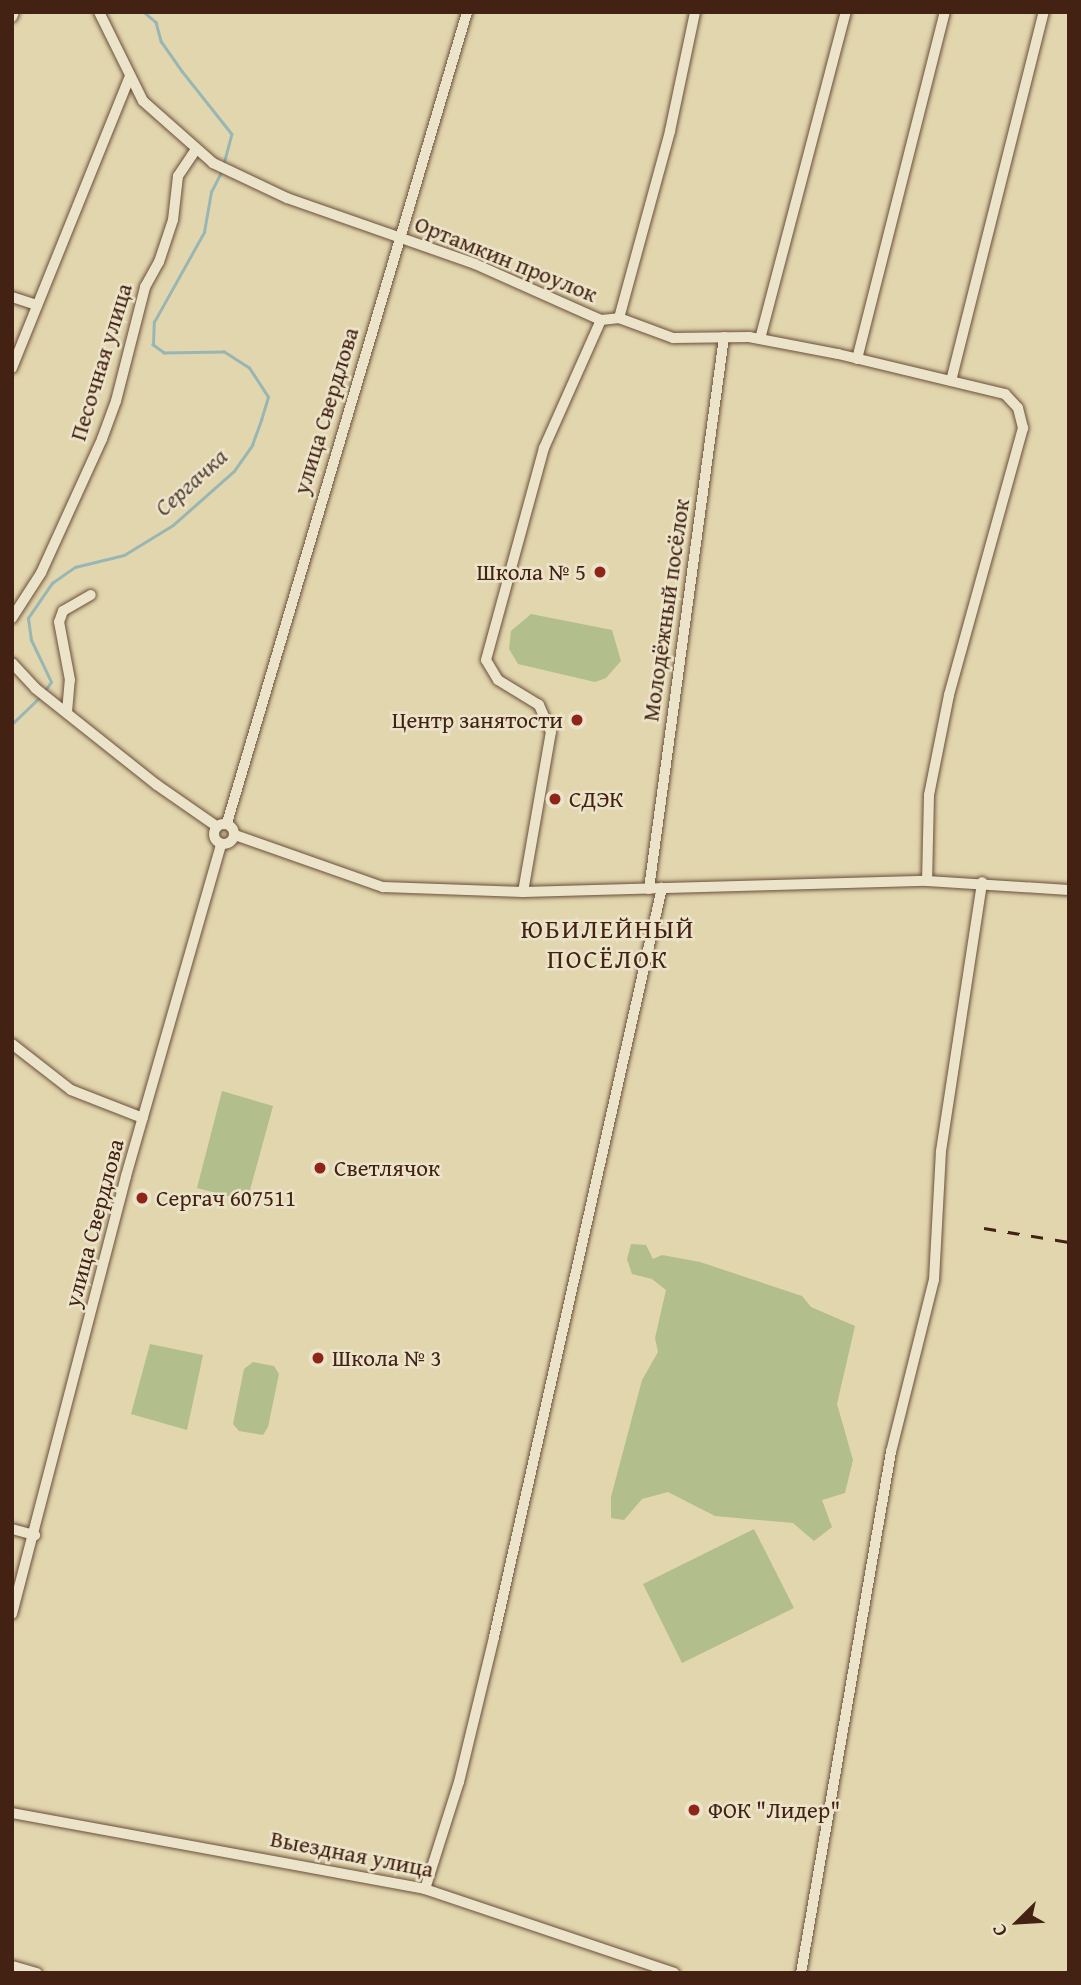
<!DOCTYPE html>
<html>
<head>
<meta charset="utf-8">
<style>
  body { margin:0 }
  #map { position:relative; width:1081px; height:1985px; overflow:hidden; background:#e2d6ae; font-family:"Gentium Book Plus",serif }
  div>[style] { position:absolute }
  .green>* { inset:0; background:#b2be8b }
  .stream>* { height:2.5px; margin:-1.25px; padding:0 1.25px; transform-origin:1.25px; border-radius:1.25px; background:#98b7b4 }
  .roads { filter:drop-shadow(0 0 2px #6b4f3a) drop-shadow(0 0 2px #6b4f3a) }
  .minor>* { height:10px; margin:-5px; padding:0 5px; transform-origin:5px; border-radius:5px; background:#ece4ca }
  .minor>.ring { margin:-5px; padding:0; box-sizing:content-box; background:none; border:10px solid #ece4ca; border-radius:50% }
  .rail>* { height:2.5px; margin-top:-1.25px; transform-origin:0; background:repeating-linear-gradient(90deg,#432214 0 12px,transparent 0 24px) }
  .dots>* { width:19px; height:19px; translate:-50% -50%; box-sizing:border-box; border:4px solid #ece4ca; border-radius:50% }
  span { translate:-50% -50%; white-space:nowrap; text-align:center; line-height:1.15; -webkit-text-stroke:5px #ece4ca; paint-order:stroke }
  .street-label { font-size:23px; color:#432214 }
  .poi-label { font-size:23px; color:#432214 }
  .right { translate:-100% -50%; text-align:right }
  .left { translate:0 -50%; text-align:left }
  .water-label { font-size:24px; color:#58473c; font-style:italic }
  .quarter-label { font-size:26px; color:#432214; letter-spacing:2px }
  .frame { position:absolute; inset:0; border:14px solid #432214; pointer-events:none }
  .north { position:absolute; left:983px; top:1887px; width:70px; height:70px; -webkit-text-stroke:5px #ece4ca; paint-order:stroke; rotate:246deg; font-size:19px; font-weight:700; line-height:28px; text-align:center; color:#432214 }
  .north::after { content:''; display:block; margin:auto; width:24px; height:32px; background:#432214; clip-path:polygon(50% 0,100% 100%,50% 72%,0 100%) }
</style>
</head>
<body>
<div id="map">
  <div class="green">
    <i style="clip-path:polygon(531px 614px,612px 630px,621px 661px,606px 678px,595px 682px,518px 664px,509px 649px,511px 631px)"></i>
    <i style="clip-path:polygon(222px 1091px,273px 1106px,247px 1201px,197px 1188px)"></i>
    <i style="clip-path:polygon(631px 1244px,646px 1245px,653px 1259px,662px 1255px,700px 1262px,802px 1296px,811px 1307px,855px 1326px,837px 1404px,853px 1460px,845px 1493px,822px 1500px,832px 1527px,814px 1541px,793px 1523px,715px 1516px,668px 1492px,642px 1499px,624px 1520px,611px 1518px,611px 1497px,642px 1380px,658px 1352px,655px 1338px,666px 1290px,652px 1279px,632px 1274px,627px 1259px)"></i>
    <i style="clip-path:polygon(150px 1344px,203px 1355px,187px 1430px,131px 1414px)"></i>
    <i style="clip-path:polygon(253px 1362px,274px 1366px,279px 1374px,268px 1427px,263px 1435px,239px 1431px,233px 1424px,244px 1369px)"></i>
    <i style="clip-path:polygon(754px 1529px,794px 1608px,682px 1663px,643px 1584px)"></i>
  </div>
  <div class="stream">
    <i style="left:144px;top:12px;width:16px;rotate:40deg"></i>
    <i style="left:156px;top:22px;width:20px;rotate:75deg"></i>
    <i style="left:161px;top:41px;width:37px;rotate:55deg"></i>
    <i style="left:182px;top:71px;width:80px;rotate:51.6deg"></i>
    <i style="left:232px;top:134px;width:31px;rotate:105deg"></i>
    <i style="left:44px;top:692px;width:12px;rotate:-55deg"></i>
    <i style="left:51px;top:682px;width:47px;rotate:-115.5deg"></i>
    <i style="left:31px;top:640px;width:22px;rotate:-98deg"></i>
    <i style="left:28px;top:618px;width:42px;rotate:-55.6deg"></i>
    <i style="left:52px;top:583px;width:28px;rotate:-35deg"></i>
    <i style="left:75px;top:567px;width:50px;rotate:-13.8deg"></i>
    <i style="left:124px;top:555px;width:57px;rotate:-31.5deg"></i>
    <i style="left:173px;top:525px;width:81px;rotate:-41.5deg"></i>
    <i style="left:234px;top:471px;width:32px;rotate:-55deg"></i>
    <i style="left:252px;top:445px;width:27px;rotate:-70deg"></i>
    <i style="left:261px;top:420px;width:24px;rotate:-73deg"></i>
    <i style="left:268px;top:397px;width:35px;rotate:-123deg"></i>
    <i style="left:249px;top:368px;width:30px;rotate:-147deg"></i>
    <i style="left:224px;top:352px;width:60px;rotate:179deg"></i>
    <i style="left:164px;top:353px;width:14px;rotate:-144deg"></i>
    <i style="left:153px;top:345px;width:23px;rotate:-88deg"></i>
    <i style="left:154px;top:322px;width:103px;rotate:-60.9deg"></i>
    <i style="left:204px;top:232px;width:41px;rotate:-80.1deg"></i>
    <i style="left:211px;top:192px;width:25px;rotate:-63deg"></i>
    <i style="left:12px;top:724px;width:39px;rotate:-44deg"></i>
  </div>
  <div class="roads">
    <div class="minor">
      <i style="left:99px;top:12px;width:99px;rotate:63.7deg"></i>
      <i style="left:143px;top:101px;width:94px;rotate:41.5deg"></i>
      <i style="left:213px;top:163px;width:82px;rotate:25.3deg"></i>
      <i style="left:287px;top:198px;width:199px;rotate:19.3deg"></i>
      <i style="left:475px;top:264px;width:138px;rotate:24deg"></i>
      <i style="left:601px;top:320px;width:18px;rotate:-6deg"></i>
      <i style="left:619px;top:318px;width:58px;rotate:20.3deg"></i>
      <i style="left:673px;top:338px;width:76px;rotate:-0.8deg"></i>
      <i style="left:749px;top:337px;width:91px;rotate:10.8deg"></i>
      <i style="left:838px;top:354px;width:172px;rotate:13.5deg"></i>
      <i style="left:1005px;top:394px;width:19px;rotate:47deg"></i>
      <i style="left:1018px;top:408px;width:21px;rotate:76deg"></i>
      <i style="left:1023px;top:428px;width:277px;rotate:105.5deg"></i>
      <i style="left:949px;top:695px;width:102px;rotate:101.3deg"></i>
      <i style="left:929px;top:795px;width:86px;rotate:91.3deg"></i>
      <i style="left:12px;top:17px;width:5px;rotate:-68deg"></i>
      <i style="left:12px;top:297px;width:26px;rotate:18deg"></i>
      <i style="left:619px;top:318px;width:194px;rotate:-74.7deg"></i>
      <i style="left:670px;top:131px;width:122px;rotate:-78.1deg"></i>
      <i style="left:760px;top:339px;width:338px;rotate:-75.3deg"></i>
      <i style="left:857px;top:359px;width:358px;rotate:-75.8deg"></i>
      <i style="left:12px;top:368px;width:313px;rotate:-68deg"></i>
      <i style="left:951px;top:381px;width:381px;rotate:-75.9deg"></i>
      <i style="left:12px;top:618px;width:54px;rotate:-57.2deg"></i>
      <i style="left:41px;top:573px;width:147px;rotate:-65.5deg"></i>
      <i style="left:102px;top:439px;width:40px;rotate:-69.8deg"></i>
      <i style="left:116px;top:401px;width:118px;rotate:-75.7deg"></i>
      <i style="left:145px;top:287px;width:29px;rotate:-61deg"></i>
      <i style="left:159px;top:262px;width:44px;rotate:-71.6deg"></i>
      <i style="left:173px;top:220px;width:44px;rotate:-83.5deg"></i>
      <i style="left:178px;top:176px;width:30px;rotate:-56deg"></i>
      <i style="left:12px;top:663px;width:34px;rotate:47deg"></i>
      <i style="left:35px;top:688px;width:156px;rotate:38.5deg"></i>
      <i style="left:157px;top:785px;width:72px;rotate:34.8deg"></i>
      <i style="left:67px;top:712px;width:32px;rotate:-85deg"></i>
      <i style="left:70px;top:680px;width:59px;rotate:-100.7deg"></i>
      <i style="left:59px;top:622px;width:12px;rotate:-70deg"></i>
      <i style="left:63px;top:611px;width:32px;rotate:-30deg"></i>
      <i style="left:227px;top:823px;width:846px;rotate:-73.51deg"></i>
      <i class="ring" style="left:214px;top:824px;width:10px;height:10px"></i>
      <i style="left:235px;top:835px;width:157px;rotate:19.4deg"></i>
      <i style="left:383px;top:887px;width:140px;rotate:2deg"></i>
      <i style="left:523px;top:892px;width:404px;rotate:-1.6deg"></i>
      <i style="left:927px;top:881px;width:142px;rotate:3.6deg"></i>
      <i style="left:649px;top:889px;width:557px;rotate:-82.26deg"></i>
      <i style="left:523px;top:892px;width:162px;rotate:-80.1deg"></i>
      <i style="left:551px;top:732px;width:30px;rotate:-114deg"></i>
      <i style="left:539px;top:705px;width:48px;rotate:-148.6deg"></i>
      <i style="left:498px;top:680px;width:23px;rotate:-121deg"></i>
      <i style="left:486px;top:660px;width:220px;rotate:-74.7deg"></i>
      <i style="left:544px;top:448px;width:140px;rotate:-66deg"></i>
      <i style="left:12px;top:1044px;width:75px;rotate:37.9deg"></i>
      <i style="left:71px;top:1090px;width:77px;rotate:21.3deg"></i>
      <i style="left:12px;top:1529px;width:24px;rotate:15deg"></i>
      <i style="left:12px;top:1614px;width:453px;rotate:-75.4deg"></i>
      <i style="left:126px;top:1176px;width:345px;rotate:-74deg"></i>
      <i style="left:12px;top:1813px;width:420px;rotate:10.4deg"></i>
      <i style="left:425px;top:1889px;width:263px;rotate:18.6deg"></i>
      <i style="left:425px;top:1889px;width:112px;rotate:-72.4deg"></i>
      <i style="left:459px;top:1782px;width:149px;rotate:-76.4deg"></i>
      <i style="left:494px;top:1637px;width:768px;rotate:-77.36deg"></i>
      <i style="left:12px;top:1966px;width:26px;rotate:16deg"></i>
      <i style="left:801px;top:1973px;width:529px;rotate:-80.2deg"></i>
      <i style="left:891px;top:1452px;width:177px;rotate:-76deg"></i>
      <i style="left:934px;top:1280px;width:129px;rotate:-86.9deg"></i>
      <i style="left:941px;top:1151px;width:272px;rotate:-81.3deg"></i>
    </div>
  </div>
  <div class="rail">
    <i style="left:984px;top:1228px;width:86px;rotate:9.4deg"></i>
  </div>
  <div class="dots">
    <i style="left:600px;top:572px;background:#8f2418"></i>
    <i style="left:577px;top:720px;background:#8f2418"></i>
    <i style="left:555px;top:799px;background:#8f2418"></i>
    <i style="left:320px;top:1168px;background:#8f2418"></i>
    <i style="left:142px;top:1198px;background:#8f2418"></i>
    <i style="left:318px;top:1358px;background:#8f2418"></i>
    <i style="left:694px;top:1810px;background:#8f2418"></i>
  </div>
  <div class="street-label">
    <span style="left:506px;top:259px;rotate:22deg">Ортамкин проулок</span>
    <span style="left:101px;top:362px;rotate:-73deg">Песочная улица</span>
    <span style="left:326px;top:411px;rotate:-73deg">улица Свердлова</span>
    <span style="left:666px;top:610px;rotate:-82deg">Молодёжный посёлок</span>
    <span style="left:94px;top:1223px;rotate:-75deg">улица Свердлова</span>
    <span style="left:352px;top:1854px;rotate:11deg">Выездная улица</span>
  </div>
  <div class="poi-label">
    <span class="right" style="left:586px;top:572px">Школа № 5</span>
    <span class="right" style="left:563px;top:720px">Центр занятости</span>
    <span class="left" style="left:569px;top:799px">СДЭК</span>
    <span class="left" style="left:334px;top:1168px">Светлячок</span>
    <span class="left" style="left:156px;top:1198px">Сергач 607511</span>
    <span class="left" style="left:332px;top:1358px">Школа № 3</span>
    <span class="left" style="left:708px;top:1810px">ФОК "Лидер"</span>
  </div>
  <div class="water-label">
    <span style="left:191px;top:482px;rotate:-42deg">Сергачка</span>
  </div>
  <div class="quarter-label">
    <span style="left:608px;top:944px">ЮБИЛЕЙНЫЙ<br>ПОСЁЛОК</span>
  </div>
  <div class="frame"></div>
  <div class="north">С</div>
</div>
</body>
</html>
